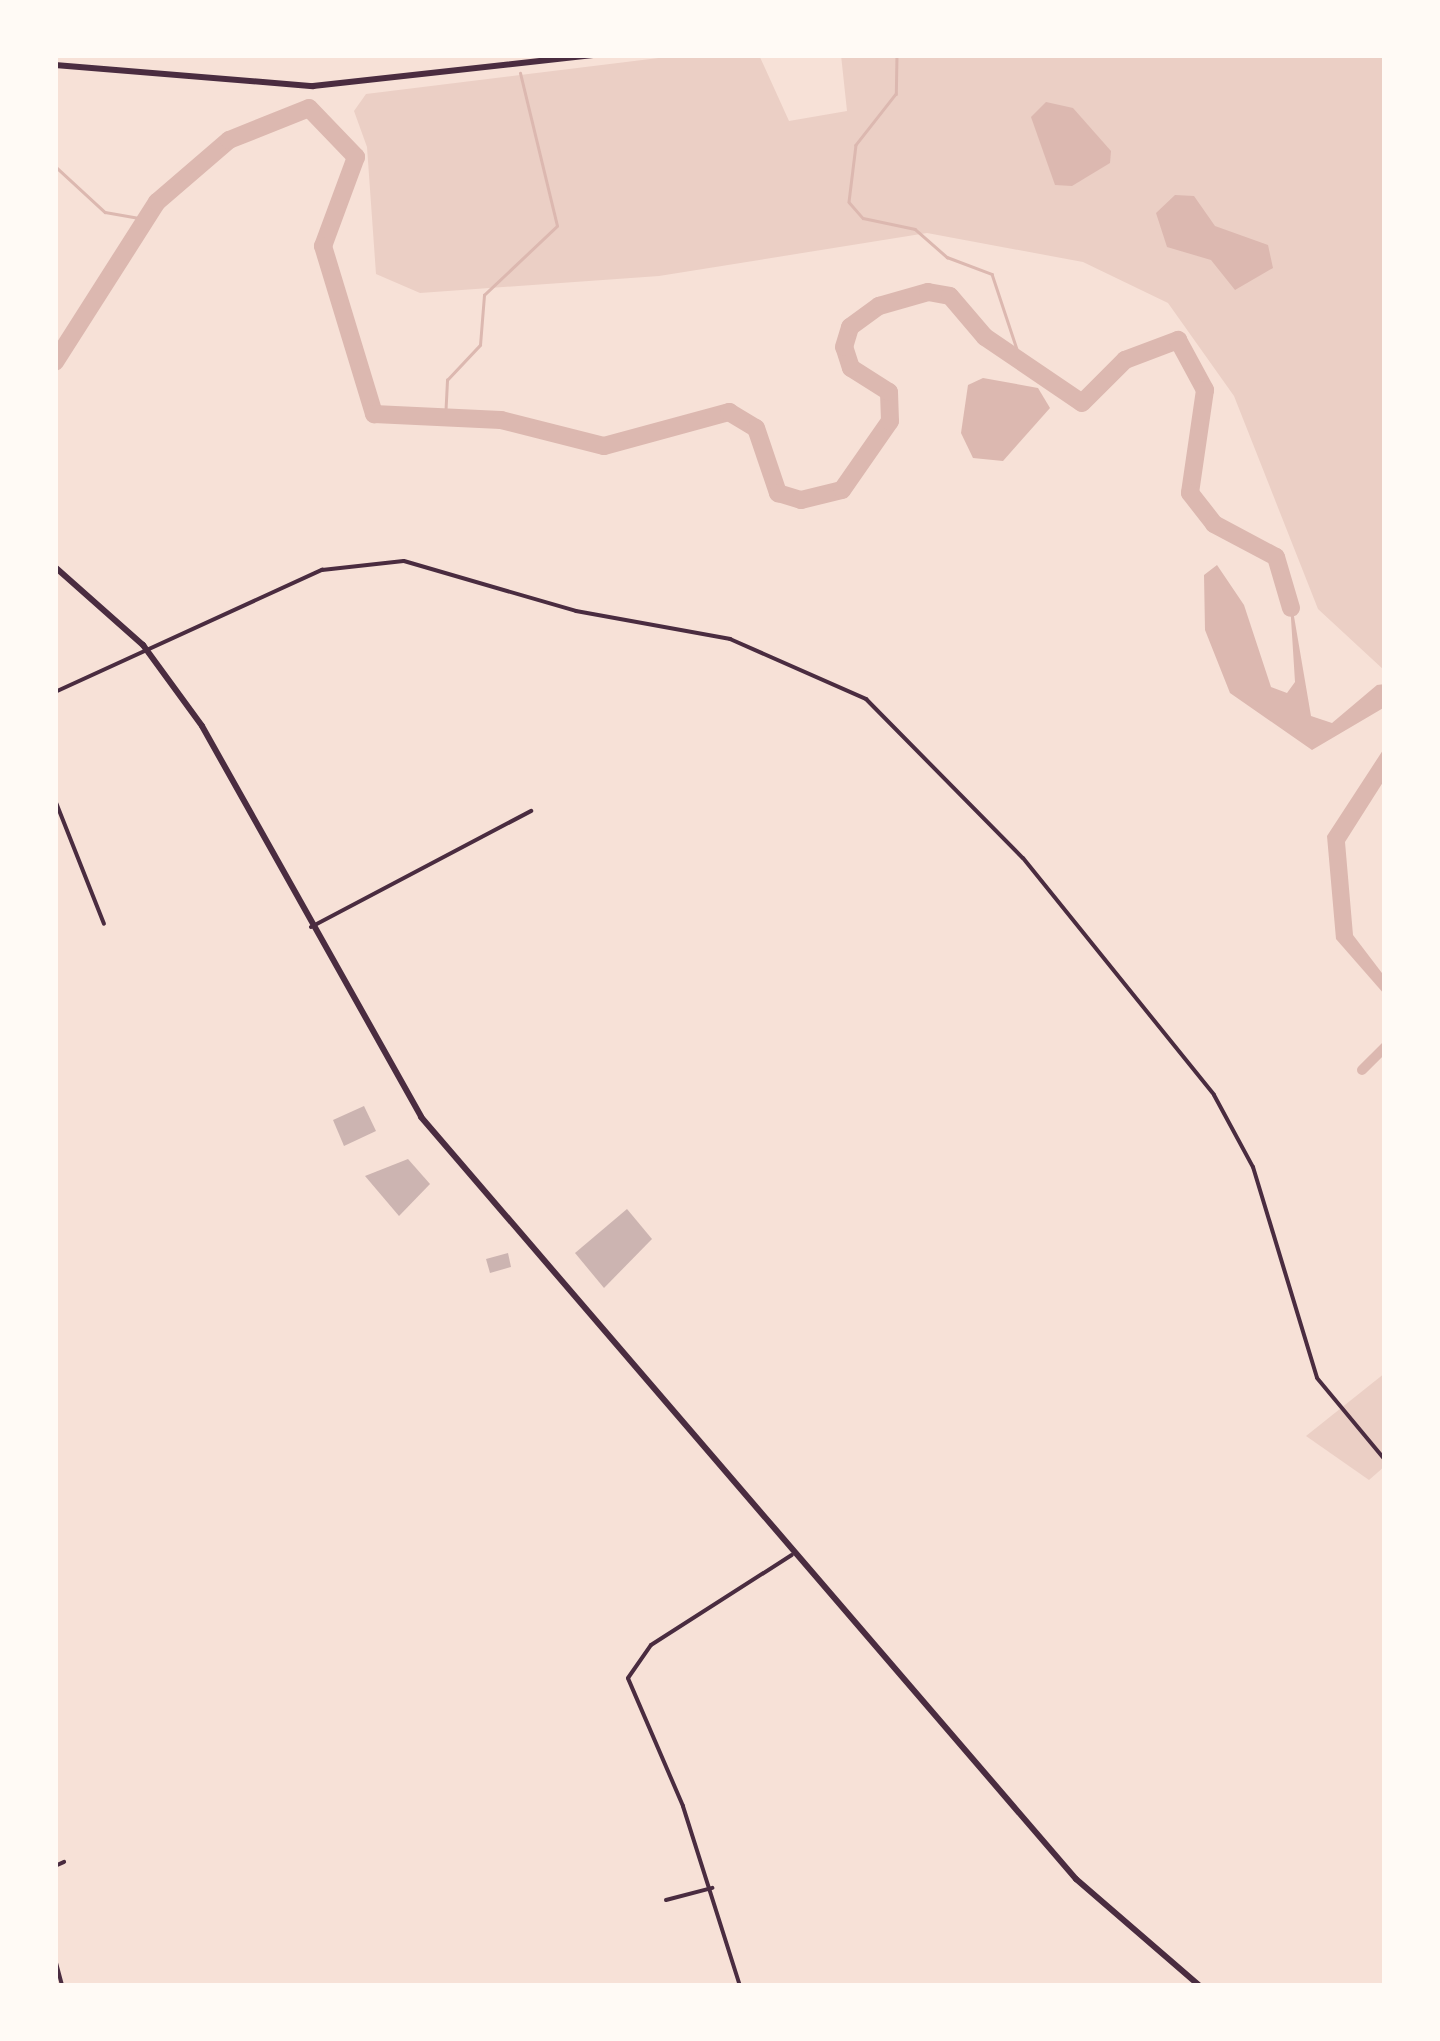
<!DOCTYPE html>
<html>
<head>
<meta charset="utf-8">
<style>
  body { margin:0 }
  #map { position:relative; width:1440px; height:2041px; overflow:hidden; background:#f7e1d7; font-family:"Source Sans 3",sans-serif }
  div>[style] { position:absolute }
  .green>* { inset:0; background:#ebcfc5 }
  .water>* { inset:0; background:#dcb8b0 }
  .stream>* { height:2.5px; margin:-1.25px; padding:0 1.25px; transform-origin:1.25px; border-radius:1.25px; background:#dcb8b0 }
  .canal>* { height:10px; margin:-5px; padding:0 5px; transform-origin:5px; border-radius:5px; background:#dcb8b0 }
  .river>* { height:18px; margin:-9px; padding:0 9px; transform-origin:9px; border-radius:9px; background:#dcb8b0 }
  .building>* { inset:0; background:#ccb4b1 }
  .minor>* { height:4px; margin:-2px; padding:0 2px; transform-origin:2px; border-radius:2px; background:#4a2c40 }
  .secondary>* { height:6px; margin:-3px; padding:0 3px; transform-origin:3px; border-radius:3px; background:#4a2c40 }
  .primary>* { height:6px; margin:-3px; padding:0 3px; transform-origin:3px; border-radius:3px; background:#4a2c40 }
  span { translate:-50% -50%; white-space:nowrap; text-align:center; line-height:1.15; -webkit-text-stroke:8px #fffaf5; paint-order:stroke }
  .frame { position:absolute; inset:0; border:58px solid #fffaf5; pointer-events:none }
</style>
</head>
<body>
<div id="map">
  <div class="green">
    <i style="clip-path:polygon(683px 55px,759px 55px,789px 121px,847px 111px,841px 55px,1385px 55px,1385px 671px,1318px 609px,1234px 396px,1168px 303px,1083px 262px,927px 233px,659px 276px,420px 293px,376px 274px,367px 147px,354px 111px,366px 94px)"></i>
    <i style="clip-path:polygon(1385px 1373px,1385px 1466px,1369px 1480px,1306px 1436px)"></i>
  </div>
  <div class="water">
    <i style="clip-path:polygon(1046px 102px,1073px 108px,1111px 151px,1110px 163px,1072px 186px,1055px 185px,1031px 117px)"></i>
    <i style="clip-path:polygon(1175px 195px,1194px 196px,1215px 226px,1268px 245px,1273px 268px,1235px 290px,1211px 260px,1167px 247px,1156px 213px)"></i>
    <i style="clip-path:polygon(983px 378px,1038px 388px,1050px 408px,1003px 461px,973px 458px,961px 433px,968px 385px)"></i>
    <i style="clip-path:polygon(1217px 565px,1244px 605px,1271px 687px,1287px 693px,1295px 682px,1289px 587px,1311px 716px,1332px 723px,1377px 685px,1385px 684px,1385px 707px,1312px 750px,1230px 693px,1205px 630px,1204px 575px)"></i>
    <i style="clip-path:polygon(1385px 747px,1385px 779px,1345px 842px,1353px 935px,1385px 977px,1385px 995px,1336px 939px,1327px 836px)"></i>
  </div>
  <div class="stream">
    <i style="left:897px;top:55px;width:39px;rotate:91deg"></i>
    <i style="left:896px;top:94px;width:65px;rotate:128.1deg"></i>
    <i style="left:856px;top:145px;width:57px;rotate:97deg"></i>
    <i style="left:849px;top:202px;width:21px;rotate:49deg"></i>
    <i style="left:863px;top:218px;width:53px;rotate:11.9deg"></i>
    <i style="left:915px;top:229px;width:43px;rotate:41.2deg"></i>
    <i style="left:947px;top:257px;width:48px;rotate:20.7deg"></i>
    <i style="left:992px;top:274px;width:85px;rotate:71.6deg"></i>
    <i style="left:55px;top:166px;width:68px;rotate:42.6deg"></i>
    <i style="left:105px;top:212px;width:40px;rotate:10deg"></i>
    <i style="left:445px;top:420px;width:40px;rotate:-87.1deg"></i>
    <i style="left:447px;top:380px;width:48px;rotate:-46.7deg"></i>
    <i style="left:480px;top:345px;width:50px;rotate:-85.4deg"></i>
    <i style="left:484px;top:295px;width:100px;rotate:-43.4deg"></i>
    <i style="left:557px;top:226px;width:157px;rotate:-103.6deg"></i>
  </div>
  <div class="canal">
    <i style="left:1362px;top:1070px;width:33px;rotate:-45deg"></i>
  </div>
  <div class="river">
    <i style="left:55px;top:362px;width:190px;rotate:-57.5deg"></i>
    <i style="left:157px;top:202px;width:95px;rotate:-40.7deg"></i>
    <i style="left:229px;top:140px;width:86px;rotate:-21.8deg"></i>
    <i style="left:309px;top:108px;width:68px;rotate:46.2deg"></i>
    <i style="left:356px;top:157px;width:95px;rotate:110.3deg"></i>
    <i style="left:323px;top:246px;width:176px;rotate:73.1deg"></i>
    <i style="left:374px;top:414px;width:127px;rotate:2.7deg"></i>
    <i style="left:501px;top:420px;width:106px;rotate:14.2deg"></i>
    <i style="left:604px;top:446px;width:130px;rotate:-15.2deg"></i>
    <i style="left:729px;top:412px;width:31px;rotate:31deg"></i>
    <i style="left:756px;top:428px;width:69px;rotate:71.3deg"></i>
    <i style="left:778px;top:493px;width:24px;rotate:17deg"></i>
    <i style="left:801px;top:500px;width:42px;rotate:-13.7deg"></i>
    <i style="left:842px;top:490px;width:84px;rotate:-55.2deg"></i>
    <i style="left:890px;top:421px;width:29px;rotate:-92deg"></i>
    <i style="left:889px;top:392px;width:45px;rotate:-147.7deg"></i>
    <i style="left:851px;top:368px;width:22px;rotate:-108deg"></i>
    <i style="left:844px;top:347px;width:21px;rotate:-73deg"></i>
    <i style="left:850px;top:327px;width:36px;rotate:-36deg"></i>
    <i style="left:879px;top:306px;width:51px;rotate:-15.9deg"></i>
    <i style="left:928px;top:292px;width:22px;rotate:10deg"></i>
    <i style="left:950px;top:296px;width:54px;rotate:49.5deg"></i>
    <i style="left:985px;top:337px;width:117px;rotate:34.2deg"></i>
    <i style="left:1082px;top:403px;width:61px;rotate:-45deg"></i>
    <i style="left:1125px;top:360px;width:57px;rotate:-20.7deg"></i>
    <i style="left:1178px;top:340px;width:57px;rotate:61.6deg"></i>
    <i style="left:1205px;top:390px;width:104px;rotate:98.3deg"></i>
    <i style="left:1190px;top:493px;width:39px;rotate:52deg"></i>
    <i style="left:1214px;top:524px;width:70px;rotate:28deg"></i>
    <i style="left:1276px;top:557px;width:53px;rotate:73.6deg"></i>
  </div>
  <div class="building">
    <i style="clip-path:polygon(364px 1106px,376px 1131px,344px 1146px,333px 1120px)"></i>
    <i style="clip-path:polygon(408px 1159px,430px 1184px,399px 1216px,365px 1176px)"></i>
    <i style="clip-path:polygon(627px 1209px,652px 1239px,604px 1288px,575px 1253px)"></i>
    <i style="clip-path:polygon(508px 1253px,511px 1267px,490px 1273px,486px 1259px)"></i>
  </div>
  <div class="minor">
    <i style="left:55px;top:692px;width:294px;rotate:-24.6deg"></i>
    <i style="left:322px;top:570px;width:82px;rotate:-6.3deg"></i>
    <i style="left:404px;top:561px;width:179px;rotate:16.2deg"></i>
    <i style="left:576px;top:611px;width:157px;rotate:10.3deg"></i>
    <i style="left:730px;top:639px;width:149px;rotate:23.8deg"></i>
    <i style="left:866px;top:699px;width:223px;rotate:45.4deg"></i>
    <i style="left:1023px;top:858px;width:304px;rotate:51.1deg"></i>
    <i style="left:1214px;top:1095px;width:82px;rotate:61.6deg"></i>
    <i style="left:1253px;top:1167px;width:220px;rotate:73.1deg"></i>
    <i style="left:1317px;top:1378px;width:107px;rotate:50.3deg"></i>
    <i style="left:55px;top:800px;width:133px;rotate:68.4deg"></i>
    <i style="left:311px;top:927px;width:249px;rotate:-27.8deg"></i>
    <i style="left:55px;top:1866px;width:10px;rotate:-24deg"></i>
    <i style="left:666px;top:1900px;width:48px;rotate:-14.6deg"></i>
    <i style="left:55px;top:1959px;width:28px;rotate:75deg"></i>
    <i style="left:740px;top:1986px;width:189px;rotate:-107.6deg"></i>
    <i style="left:683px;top:1806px;width:139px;rotate:-113.3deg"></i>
    <i style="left:628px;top:1678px;width:40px;rotate:-55.1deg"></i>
    <i style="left:651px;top:1645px;width:167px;rotate:-32.6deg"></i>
  </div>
  <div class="secondary">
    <i style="left:55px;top:65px;width:259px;rotate:4.7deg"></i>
    <i style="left:313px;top:86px;width:284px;rotate:-6.3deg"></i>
  </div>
  <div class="primary">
    <i style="left:55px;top:567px;width:118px;rotate:41.6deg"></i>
    <i style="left:143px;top:645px;width:100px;rotate:53.9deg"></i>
    <i style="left:202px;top:726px;width:448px;rotate:60.7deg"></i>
    <i style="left:421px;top:1117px;width:1005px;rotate:49.32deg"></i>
    <i style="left:1076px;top:1879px;width:164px;rotate:40.8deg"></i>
  </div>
  <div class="frame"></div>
</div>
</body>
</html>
